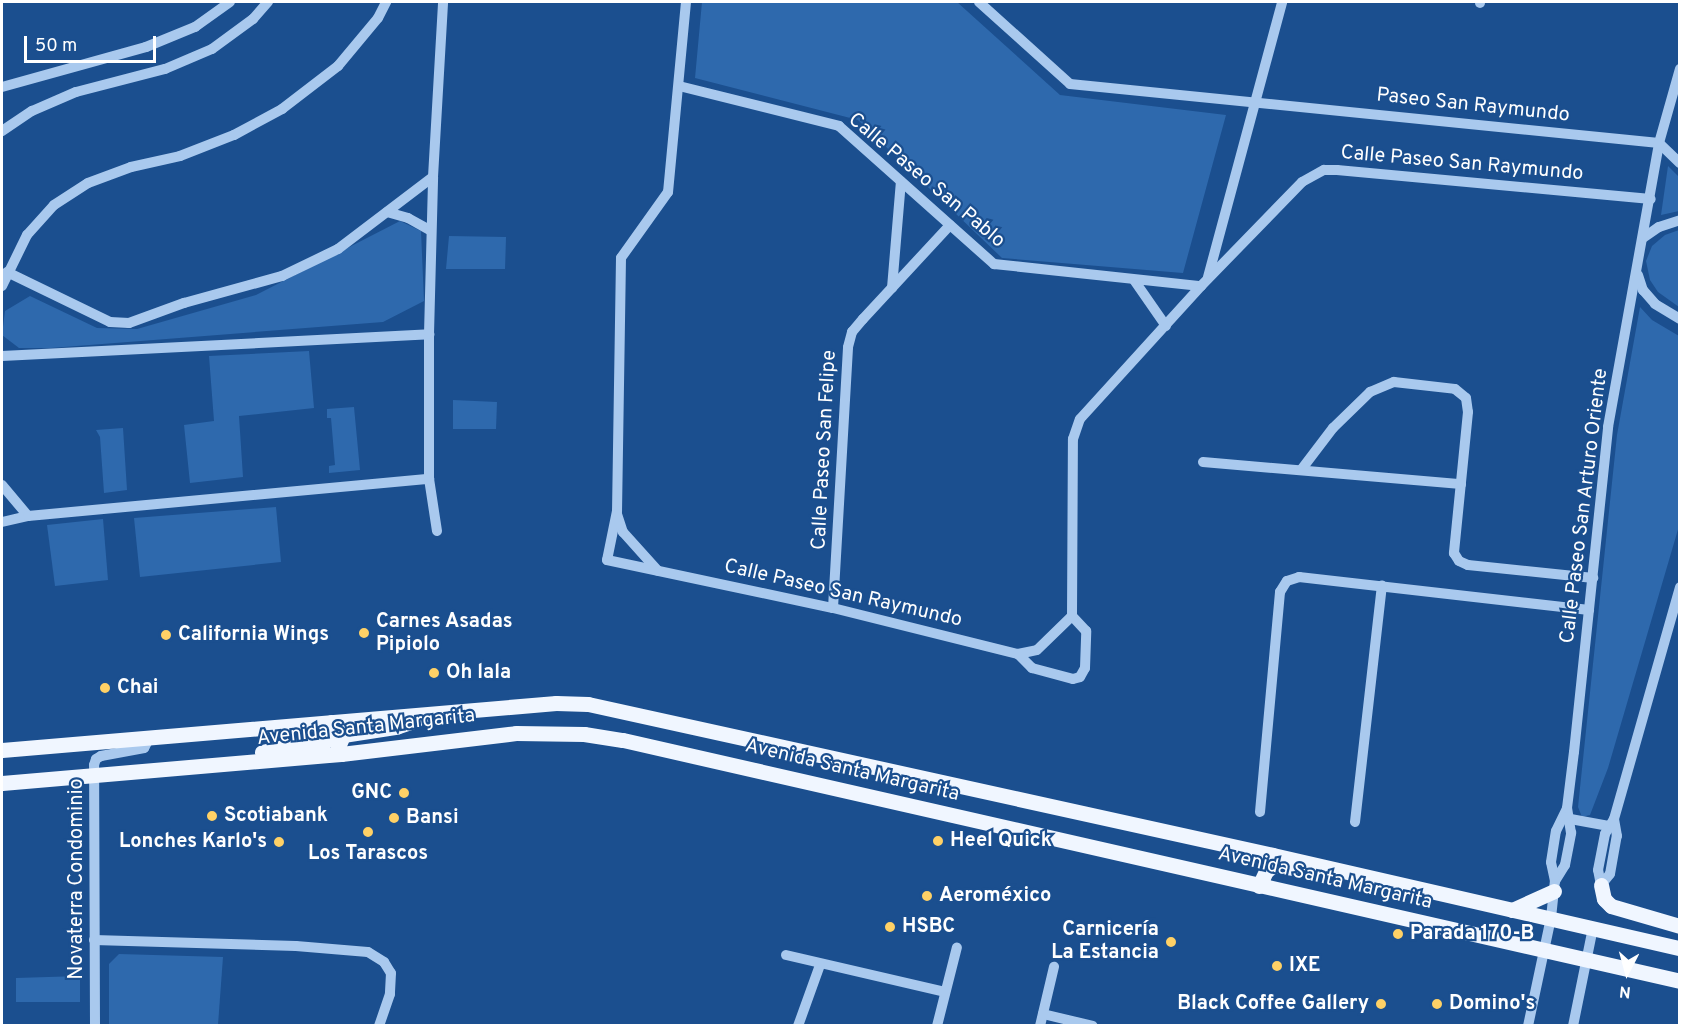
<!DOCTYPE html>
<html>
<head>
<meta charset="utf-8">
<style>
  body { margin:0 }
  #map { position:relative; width:1681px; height:1027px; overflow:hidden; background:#1b4f8f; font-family:Overpass,sans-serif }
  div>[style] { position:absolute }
  .green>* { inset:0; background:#2e69ad }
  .minor>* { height:10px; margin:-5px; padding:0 5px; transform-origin:5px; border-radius:5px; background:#a9c9ee }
  .major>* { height:15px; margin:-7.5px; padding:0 7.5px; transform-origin:7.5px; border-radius:7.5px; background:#f0f6ff }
  .dots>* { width:16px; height:16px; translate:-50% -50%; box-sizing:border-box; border:3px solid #1b4f8f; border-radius:50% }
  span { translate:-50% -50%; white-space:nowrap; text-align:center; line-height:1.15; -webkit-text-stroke:4.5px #1b4f8f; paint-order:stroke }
  .street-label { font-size:20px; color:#fff }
  .poi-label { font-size:20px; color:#fff; font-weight:700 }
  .left { translate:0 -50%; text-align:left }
  .right { translate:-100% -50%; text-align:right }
  .frame { position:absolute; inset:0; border:3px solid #fff; pointer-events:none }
  .north { position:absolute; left:1597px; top:943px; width:60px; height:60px; -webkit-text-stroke:4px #1b4f8f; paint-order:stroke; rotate:186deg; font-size:16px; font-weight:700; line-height:24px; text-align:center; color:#fff }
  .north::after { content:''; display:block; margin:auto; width:21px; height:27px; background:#fff; clip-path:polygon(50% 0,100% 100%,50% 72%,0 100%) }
  .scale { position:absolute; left:24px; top:36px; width:132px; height:27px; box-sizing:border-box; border:3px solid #fff; border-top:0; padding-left:8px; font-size:18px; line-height:21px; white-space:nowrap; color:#fff; -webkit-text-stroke:4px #1b4f8f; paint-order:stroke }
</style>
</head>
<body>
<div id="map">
  <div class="green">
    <i style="clip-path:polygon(702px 2px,957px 2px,1060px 95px,1226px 115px,1183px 273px,1002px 258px,858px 120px,695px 78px)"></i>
    <i style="clip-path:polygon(1668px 166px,1679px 177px,1679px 211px,1661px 215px)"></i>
    <i style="clip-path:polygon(400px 221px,421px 231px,424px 301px,383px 322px,51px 348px,19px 348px,2px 335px,5px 311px,30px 296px,97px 328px,137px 329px,256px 295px)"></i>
    <i style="clip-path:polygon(1679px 230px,1680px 230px,1679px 307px,1658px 292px,1650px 280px,1646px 261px,1652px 246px,1665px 235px)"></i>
    <i style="clip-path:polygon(449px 236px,506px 237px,505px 269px,446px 269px)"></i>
    <i style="clip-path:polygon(1640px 307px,1652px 320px,1679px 336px,1679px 526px,1608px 768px,1590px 815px,1582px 817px,1578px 807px,1617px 435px)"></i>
    <i style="clip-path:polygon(309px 351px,314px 408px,239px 416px,243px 477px,190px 483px,184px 425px,214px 421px,209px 356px)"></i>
    <i style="clip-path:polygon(453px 400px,497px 402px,496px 429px,453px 429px)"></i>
    <i style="clip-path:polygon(354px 407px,360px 470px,329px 473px,329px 466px,335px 465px,331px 418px,327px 418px,327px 409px)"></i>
    <i style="clip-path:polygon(123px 428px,127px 490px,104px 493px,100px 437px,96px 430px)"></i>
    <i style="clip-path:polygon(276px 507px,281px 562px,140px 577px,134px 518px)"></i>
    <i style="clip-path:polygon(103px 519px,108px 580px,55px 586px,47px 525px)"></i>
    <i style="clip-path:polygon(119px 954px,223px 957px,218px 1025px,109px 1025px,109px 964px)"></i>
    <i style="clip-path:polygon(80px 976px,80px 1002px,16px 1002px,16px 978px)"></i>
  </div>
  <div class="minor">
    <i style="left:686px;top:2px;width:191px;rotate:95.4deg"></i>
    <i style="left:668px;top:192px;width:81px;rotate:125.5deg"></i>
    <i style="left:621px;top:258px;width:253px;rotate:90.9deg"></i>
    <i style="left:617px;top:511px;width:50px;rotate:101.5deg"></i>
    <i style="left:607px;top:560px;width:231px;rotate:12deg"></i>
    <i style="left:833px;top:608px;width:191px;rotate:14deg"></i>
    <i style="left:1018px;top:654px;width:20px;rotate:45deg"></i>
    <i style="left:1032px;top:668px;width:42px;rotate:15deg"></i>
    <i style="left:1073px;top:679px;width:7px;rotate:-16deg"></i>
    <i style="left:1080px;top:677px;width:10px;rotate:-61deg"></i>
    <i style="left:1085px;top:668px;width:37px;rotate:-88deg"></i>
    <i style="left:1086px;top:631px;width:21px;rotate:-133deg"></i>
    <i style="left:1072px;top:616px;width:177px;rotate:-89.7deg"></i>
    <i style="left:1073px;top:439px;width:21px;rotate:-71deg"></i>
    <i style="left:1080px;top:419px;width:180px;rotate:-47.7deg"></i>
    <i style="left:1201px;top:286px;width:145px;rotate:-45.8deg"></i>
    <i style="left:1302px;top:182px;width:25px;rotate:-29deg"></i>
    <i style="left:1324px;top:170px;width:13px"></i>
    <i style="left:1337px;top:170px;width:315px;rotate:5.3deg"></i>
    <i style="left:979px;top:2px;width:122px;rotate:42deg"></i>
    <i style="left:1070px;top:84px;width:592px;rotate:5.72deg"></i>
    <i style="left:1659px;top:143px;width:29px;rotate:44deg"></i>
    <i style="left:1480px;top:3px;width:1px;rotate:-90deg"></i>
    <i style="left:679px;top:86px;width:165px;rotate:14deg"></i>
    <i style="left:839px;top:126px;width:208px;rotate:41.7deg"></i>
    <i style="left:994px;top:264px;width:208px;rotate:6.1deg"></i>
    <i style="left:2px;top:87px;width:149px;rotate:-15.5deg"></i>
    <i style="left:146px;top:47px;width:53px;rotate:-22.2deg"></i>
    <i style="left:195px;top:27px;width:43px;rotate:-35.5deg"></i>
    <i style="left:2px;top:131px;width:36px;rotate:-34deg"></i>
    <i style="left:32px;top:111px;width:48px;rotate:-23.4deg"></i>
    <i style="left:76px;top:92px;width:92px;rotate:-14.5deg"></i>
    <i style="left:165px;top:69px;width:51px;rotate:-23.1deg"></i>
    <i style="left:212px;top:49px;width:51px;rotate:-36.2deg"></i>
    <i style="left:253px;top:19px;width:23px;rotate:-49deg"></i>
    <i style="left:387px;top:212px;width:22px;rotate:16deg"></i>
    <i style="left:408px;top:218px;width:26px;rotate:29deg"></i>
    <i style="left:1643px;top:238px;width:19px;rotate:-35deg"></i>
    <i style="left:1659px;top:227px;width:22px;rotate:-18deg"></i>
    <i style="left:7px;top:272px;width:114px;rotate:25.9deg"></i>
    <i style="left:110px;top:322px;width:19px;rotate:3deg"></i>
    <i style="left:129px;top:323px;width:59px;rotate:-20deg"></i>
    <i style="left:184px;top:303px;width:102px;rotate:-15.4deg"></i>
    <i style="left:282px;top:276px;width:62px;rotate:-25.7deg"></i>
    <i style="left:338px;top:249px;width:119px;rotate:-37.2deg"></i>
    <i style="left:1638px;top:275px;width:16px;rotate:72deg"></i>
    <i style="left:1643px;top:290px;width:18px;rotate:49deg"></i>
    <i style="left:1655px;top:304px;width:29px;rotate:31deg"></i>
    <i style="left:1208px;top:277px;width:285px;rotate:-74.9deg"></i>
    <i style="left:1134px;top:280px;width:56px;rotate:55.2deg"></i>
    <i style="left:2px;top:286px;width:57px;rotate:-63.9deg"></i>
    <i style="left:27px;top:235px;width:40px;rotate:-48deg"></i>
    <i style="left:54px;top:205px;width:40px;rotate:-32.9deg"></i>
    <i style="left:88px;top:183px;width:46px;rotate:-20.4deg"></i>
    <i style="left:131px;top:167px;width:50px;rotate:-12.7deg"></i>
    <i style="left:180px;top:156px;width:58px;rotate:-21.3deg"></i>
    <i style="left:234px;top:135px;width:55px;rotate:-28.4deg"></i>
    <i style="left:282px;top:109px;width:71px;rotate:-37.5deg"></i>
    <i style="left:338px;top:66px;width:62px;rotate:-50.2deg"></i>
    <i style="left:378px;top:18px;width:18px;rotate:-63deg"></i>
    <i style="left:892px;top:288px;width:107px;rotate:-85.2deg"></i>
    <i style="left:2px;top:356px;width:428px;rotate:-2.9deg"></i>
    <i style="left:1203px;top:462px;width:259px;rotate:4.9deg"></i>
    <i style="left:1301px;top:470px;width:53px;rotate:-52.7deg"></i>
    <i style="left:1333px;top:428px;width:52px;rotate:-44.2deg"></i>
    <i style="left:1370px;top:392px;width:26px;rotate:-23deg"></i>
    <i style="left:1394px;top:382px;width:61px;rotate:6.5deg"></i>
    <i style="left:1455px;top:389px;width:14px;rotate:39deg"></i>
    <i style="left:1466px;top:398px;width:14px;rotate:82deg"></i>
    <i style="left:1468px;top:412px;width:142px;rotate:95.7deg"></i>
    <i style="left:1454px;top:553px;width:9px;rotate:58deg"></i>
    <i style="left:1459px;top:561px;width:10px;rotate:24deg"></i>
    <i style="left:1468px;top:565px;width:126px;rotate:5.9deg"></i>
    <i style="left:2px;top:485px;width:40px;rotate:50deg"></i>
    <i style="left:617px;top:514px;width:19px;rotate:72deg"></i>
    <i style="left:623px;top:532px;width:52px;rotate:48.1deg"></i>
    <i style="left:2px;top:522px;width:27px;rotate:-13deg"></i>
    <i style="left:28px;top:516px;width:403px;rotate:-5.3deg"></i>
    <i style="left:437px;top:531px;width:53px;rotate:-98.7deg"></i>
    <i style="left:429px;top:479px;width:145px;rotate:-90deg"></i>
    <i style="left:429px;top:334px;width:157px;rotate:-88.5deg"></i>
    <i style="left:433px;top:177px;width:175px;rotate:-86.7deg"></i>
    <i style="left:833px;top:608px;width:261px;rotate:-86.7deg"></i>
    <i style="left:848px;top:347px;width:16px;rotate:-75deg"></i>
    <i style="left:852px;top:332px;width:17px;rotate:-50deg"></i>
    <i style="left:863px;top:319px;width:128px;rotate:-47.2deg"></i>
    <i style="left:1018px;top:654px;width:19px;rotate:-12deg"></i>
    <i style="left:1037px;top:650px;width:49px;rotate:-44.2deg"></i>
    <i style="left:1260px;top:812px;width:221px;rotate:-84.8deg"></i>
    <i style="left:1280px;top:592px;width:13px;rotate:-58deg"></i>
    <i style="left:1287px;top:581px;width:13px;rotate:-18deg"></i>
    <i style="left:1299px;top:577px;width:292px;rotate:6.5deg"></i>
    <i style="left:1565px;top:818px;width:50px;rotate:10.4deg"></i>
    <i style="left:1355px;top:822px;width:238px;rotate:-83.5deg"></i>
    <i style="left:1555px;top:881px;width:19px;rotate:-58deg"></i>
    <i style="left:1565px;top:865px;width:33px;rotate:-79deg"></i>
    <i style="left:1571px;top:833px;width:25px;rotate:-99deg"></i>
    <i style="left:1601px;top:885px;width:15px;rotate:-101deg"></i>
    <i style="left:1598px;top:870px;width:37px;rotate:-79deg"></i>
    <i style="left:1605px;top:834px;width:17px;rotate:-59deg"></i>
    <i style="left:1614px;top:819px;width:241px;rotate:-74.1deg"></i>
    <i style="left:1601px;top:885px;width:14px;rotate:-51deg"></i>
    <i style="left:1610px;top:874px;width:39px;rotate:-80deg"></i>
    <i style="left:1617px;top:836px;width:17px;rotate:-100deg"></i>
    <i style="left:94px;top:940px;width:202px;rotate:1.7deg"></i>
    <i style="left:296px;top:946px;width:72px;rotate:4.8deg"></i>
    <i style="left:368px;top:952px;width:19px;rotate:32deg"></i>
    <i style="left:384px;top:962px;width:13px;rotate:58deg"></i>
    <i style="left:391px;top:973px;width:21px;rotate:93deg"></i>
    <i style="left:390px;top:994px;width:34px;rotate:109deg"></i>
    <i style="left:786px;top:955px;width:163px;rotate:13.1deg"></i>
    <i style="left:1043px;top:1014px;width:51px;rotate:13.5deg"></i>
    <i style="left:95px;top:1026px;width:261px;rotate:-90.2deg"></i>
    <i style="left:94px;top:765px;width:6px;rotate:-72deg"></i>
    <i style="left:96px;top:759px;width:6px;rotate:-31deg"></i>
    <i style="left:101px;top:756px;width:44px;rotate:-10.5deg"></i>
    <i style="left:144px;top:748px;width:13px;rotate:-61deg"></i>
    <i style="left:798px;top:1026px;width:65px;rotate:-70.2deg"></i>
    <i style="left:937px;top:1026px;width:81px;rotate:-75.8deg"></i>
    <i style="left:1040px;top:1026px;width:61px;rotate:-76.7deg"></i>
    <i style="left:1528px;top:1026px;width:110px;rotate:-78deg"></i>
    <i style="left:1551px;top:918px;width:37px;rotate:-84deg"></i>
    <i style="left:1555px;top:881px;width:19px;rotate:-102deg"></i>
    <i style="left:1551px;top:862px;width:31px;rotate:-81deg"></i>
    <i style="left:1556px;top:831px;width:25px;rotate:-64deg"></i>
    <i style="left:1567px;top:808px;width:56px;rotate:-82.9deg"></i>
    <i style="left:1574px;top:752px;width:327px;rotate:-84deg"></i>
    <i style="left:1608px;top:427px;width:289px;rotate:-79.8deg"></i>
    <i style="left:1659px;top:143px;width:77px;rotate:-74.2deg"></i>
    <i style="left:1573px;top:1026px;width:100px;rotate:-78.5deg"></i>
  </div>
  <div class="major">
    <i style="left:2px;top:750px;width:556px;rotate:-4.85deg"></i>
    <i style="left:556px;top:703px;width:32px;rotate:2deg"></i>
    <i style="left:588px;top:704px;width:701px;rotate:12.43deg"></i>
    <i style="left:1273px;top:855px;width:417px;rotate:12.9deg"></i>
    <i style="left:262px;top:752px;width:26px;rotate:-13deg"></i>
    <i style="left:287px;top:746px;width:36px;rotate:-5deg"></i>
    <i style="left:323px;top:743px;width:7px;rotate:-34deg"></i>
    <i style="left:329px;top:739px;width:17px;rotate:-83deg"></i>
    <i style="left:341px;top:754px;width:8px;rotate:-113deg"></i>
    <i style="left:338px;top:747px;width:13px;rotate:-67deg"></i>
    <i style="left:343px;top:735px;width:54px;rotate:-8.6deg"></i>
    <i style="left:396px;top:727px;width:21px;rotate:-19deg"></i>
    <i style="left:2px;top:783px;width:340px;rotate:-4.9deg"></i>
    <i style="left:341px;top:754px;width:176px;rotate:-6.8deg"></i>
    <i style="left:516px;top:733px;width:68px;rotate:0.8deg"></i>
    <i style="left:584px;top:734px;width:39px;rotate:9deg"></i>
    <i style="left:623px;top:740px;width:1084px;rotate:12.84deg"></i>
    <i style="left:1601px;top:885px;width:14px;rotate:78deg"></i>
    <i style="left:1604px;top:899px;width:10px;rotate:45deg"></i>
    <i style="left:1611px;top:906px;width:72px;rotate:16.2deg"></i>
    <i style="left:1259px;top:886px;width:17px;rotate:-65deg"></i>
    <i style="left:1266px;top:871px;width:10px;rotate:-37deg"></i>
    <i style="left:1274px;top:865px;width:18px;rotate:9deg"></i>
    <i style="left:1512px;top:910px;width:46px;rotate:-24.3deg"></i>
  </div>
  <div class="dots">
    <i style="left:364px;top:633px;background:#ffd166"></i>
    <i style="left:166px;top:635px;background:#ffd166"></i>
    <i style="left:434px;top:673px;background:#ffd166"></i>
    <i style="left:105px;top:688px;background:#ffd166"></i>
    <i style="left:404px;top:793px;background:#ffd166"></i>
    <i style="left:212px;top:816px;background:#ffd166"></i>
    <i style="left:394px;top:818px;background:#ffd166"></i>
    <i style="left:368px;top:832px;background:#ffd166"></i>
    <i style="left:938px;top:841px;background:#ffd166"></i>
    <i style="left:279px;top:842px;background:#ffd166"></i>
    <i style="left:927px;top:896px;background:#ffd166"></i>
    <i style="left:890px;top:927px;background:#ffd166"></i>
    <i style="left:1398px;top:934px;background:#ffd166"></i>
    <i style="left:1171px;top:942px;background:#ffd166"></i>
    <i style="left:1277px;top:966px;background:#ffd166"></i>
    <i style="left:1381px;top:1004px;background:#ffd166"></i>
    <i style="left:1437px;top:1004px;background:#ffd166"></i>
  </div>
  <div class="street-label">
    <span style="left:1473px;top:106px;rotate:6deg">Paseo San Raymundo</span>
    <span style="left:1462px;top:164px;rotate:5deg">Calle Paseo San Raymundo</span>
    <span style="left:926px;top:181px;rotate:40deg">Calle Paseo San Pablo</span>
    <span style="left:825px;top:450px;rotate:-87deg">Calle Paseo San Felipe</span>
    <span style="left:1585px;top:506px;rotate:-83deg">Calle Paseo San Arturo Oriente</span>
    <span style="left:843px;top:594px;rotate:13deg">Calle Paseo San Raymundo</span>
    <span style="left:366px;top:728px;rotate:-6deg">Avenida Santa Margarita</span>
    <span style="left:852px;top:771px;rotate:13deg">Avenida Santa Margarita</span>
    <span style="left:77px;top:879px;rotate:-90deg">Novaterra Condominio</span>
    <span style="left:1325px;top:879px;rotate:13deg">Avenida Santa Margarita</span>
  </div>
  <div class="poi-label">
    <span class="left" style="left:376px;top:634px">Carnes Asadas<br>Pipiolo</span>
    <span class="left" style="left:178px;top:635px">California Wings</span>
    <span class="left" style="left:446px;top:673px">Oh lala</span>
    <span class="left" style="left:117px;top:688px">Chai</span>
    <span class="right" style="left:392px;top:793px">GNC</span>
    <span class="left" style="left:224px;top:816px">Scotiabank</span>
    <span class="left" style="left:406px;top:818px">Bansi</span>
    <span class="left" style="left:950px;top:841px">Heel Quick</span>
    <span class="right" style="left:267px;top:842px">Lonches Karlo's</span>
    <span style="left:368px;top:854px">Los Tarascos</span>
    <span class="left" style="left:939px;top:896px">Aeroméxico</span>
    <span class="left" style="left:902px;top:927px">HSBC</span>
    <span class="right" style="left:1159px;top:942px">Carnicería<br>La Estancia</span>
    <span class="left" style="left:1410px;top:934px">Parada 170-B</span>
    <span class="left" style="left:1289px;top:966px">IXE</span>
    <span class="right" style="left:1369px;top:1004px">Black Coffee Gallery</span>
    <span class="left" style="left:1449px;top:1004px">Domino's</span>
  </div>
  <div class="frame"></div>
  <div class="north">N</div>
  <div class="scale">50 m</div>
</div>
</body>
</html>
